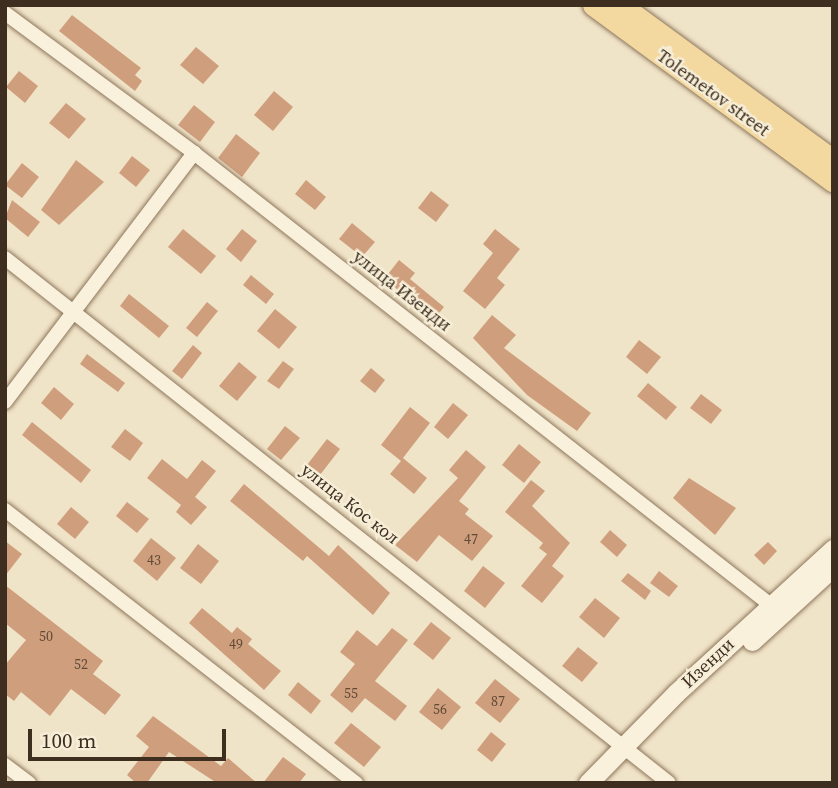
<!DOCTYPE html>
<html>
<head>
<meta charset="utf-8">
<style>
  body { margin:0 }
  #map { position:relative; width:838px; height:788px; overflow:hidden; background:#f0e4c8; font-family:"Source Serif 4",serif }
  div>[style] { position:absolute }
  .building>* { inset:0; background:#cf9f7d }
  .roads { filter:drop-shadow(0 0 2px #8d765c) drop-shadow(0 0 2px #8d765c) }
  .street>* { height:14px; margin:-7px; padding:0 7px; transform-origin:7px; border-radius:7px; background:#faf1dc }
  .secondary>* { height:19px; margin:-9.5px; padding:0 9.5px; transform-origin:9.5px; border-radius:9.5px; background:#faf1dc }
  .primary>* { height:21px; margin:-10.5px; padding:0 10.5px; transform-origin:10.5px; border-radius:10.5px; background:#f3d9a0 }
  span { translate:-50% -50%; white-space:nowrap; text-align:center; line-height:1.15; -webkit-text-stroke:5px #f7eed8; paint-order:stroke }
  .number-label { font-size:14px; color:#624a37 }
  .number-label span { -webkit-text-stroke-width:0 }
  .street-label { font-size:18px; color:#3d2e20 }
  .frame { position:absolute; inset:0; border:7px solid #3d2e20; pointer-events:none }
  .scale { position:absolute; left:28px; top:729px; width:198px; height:32px; box-sizing:border-box; border:4px solid #3d2e20; border-top:0; padding-left:9px; font-size:21px; line-height:24px; white-space:nowrap; color:#3d2e20; -webkit-text-stroke:5px #f7eed8; paint-order:stroke }
</style>
</head>
<body>
<div id="map">
  <div class="building">
    <i style="clip-path:polygon(72px 15px,141px 68px,135px 75px,142px 81px,135px 91px,59px 31px)"></i>
    <i style="clip-path:polygon(196px 47px,219px 66px,203px 84px,180px 65px)"></i>
    <i style="clip-path:polygon(19px 71px,38px 86px,25px 103px,6px 87px)"></i>
    <i style="clip-path:polygon(274px 91px,293px 107px,273px 131px,254px 115px)"></i>
    <i style="clip-path:polygon(66px 103px,86px 119px,69px 139px,49px 123px)"></i>
    <i style="clip-path:polygon(194px 105px,215px 122px,200px 142px,178px 125px)"></i>
    <i style="clip-path:polygon(236px 134px,260px 153px,242px 177px,218px 158px)"></i>
    <i style="clip-path:polygon(132px 156px,150px 170px,136px 187px,119px 173px)"></i>
    <i style="clip-path:polygon(76px 160px,104px 182px,59px 225px,41px 210px)"></i>
    <i style="clip-path:polygon(22px 163px,39px 177px,22px 198px,5px 185px)"></i>
    <i style="clip-path:polygon(306px 180px,326px 197px,315px 210px,295px 194px)"></i>
    <i style="clip-path:polygon(431px 191px,449px 205px,436px 222px,418px 208px)"></i>
    <i style="clip-path:polygon(12px 200px,40px 222px,28px 237px,5px 218px)"></i>
    <i style="clip-path:polygon(352px 223px,375px 242px,362px 257px,339px 239px)"></i>
    <i style="clip-path:polygon(183px 229px,216px 256px,201px 274px,168px 247px)"></i>
    <i style="clip-path:polygon(242px 229px,257px 241px,241px 262px,226px 249px)"></i>
    <i style="clip-path:polygon(495px 229px,520px 249px,497px 278px,505px 285px,485px 309px,463px 291px,493px 253px,483px 244px)"></i>
    <i style="clip-path:polygon(399px 260px,415px 273px,410px 279px,444px 307px,432px 322px,385px 278px)"></i>
    <i style="clip-path:polygon(251px 275px,274px 294px,266px 304px,243px 285px)"></i>
    <i style="clip-path:polygon(129px 294px,169px 326px,159px 338px,120px 306px)"></i>
    <i style="clip-path:polygon(207px 302px,218px 311px,197px 337px,186px 328px)"></i>
    <i style="clip-path:polygon(275px 309px,297px 327px,279px 349px,257px 331px)"></i>
    <i style="clip-path:polygon(492px 315px,516px 335px,504px 348px,591px 413px,577px 431px,527px 395px,473px 338px)"></i>
    <i style="clip-path:polygon(639px 340px,661px 357px,647px 374px,626px 357px)"></i>
    <i style="clip-path:polygon(193px 345px,202px 353px,182px 379px,172px 371px)"></i>
    <i style="clip-path:polygon(87px 354px,125px 383px,118px 392px,80px 364px)"></i>
    <i style="clip-path:polygon(283px 361px,294px 369px,279px 389px,267px 381px)"></i>
    <i style="clip-path:polygon(239px 362px,257px 377px,237px 401px,219px 386px)"></i>
    <i style="clip-path:polygon(371px 368px,385px 380px,375px 393px,360px 381px)"></i>
    <i style="clip-path:polygon(648px 383px,677px 407px,666px 420px,637px 396px)"></i>
    <i style="clip-path:polygon(54px 387px,74px 404px,61px 420px,41px 403px)"></i>
    <i style="clip-path:polygon(701px 394px,722px 410px,711px 424px,690px 408px)"></i>
    <i style="clip-path:polygon(453px 403px,468px 415px,448px 439px,434px 427px)"></i>
    <i style="clip-path:polygon(410px 407px,430px 423px,403px 458px,427px 478px,414px 494px,390px 474px,401px 461px,381px 445px)"></i>
    <i style="clip-path:polygon(32px 422px,91px 470px,81px 483px,22px 435px)"></i>
    <i style="clip-path:polygon(285px 426px,300px 438px,281px 460px,267px 449px)"></i>
    <i style="clip-path:polygon(125px 429px,143px 443px,130px 461px,111px 447px)"></i>
    <i style="clip-path:polygon(327px 439px,340px 449px,320px 475px,307px 465px)"></i>
    <i style="clip-path:polygon(519px 444px,541px 462px,524px 483px,502px 465px)"></i>
    <i style="clip-path:polygon(466px 450px,486px 467px,459px 501px,469px 509px,465px 514px,493px 536px,472px 561px,439px 535px,417px 562px,395px 545px,458px 478px,449px 470px)"></i>
    <i style="clip-path:polygon(162px 459px,187px 479px,202px 460px,216px 471px,195px 497px,207px 507px,191px 525px,176px 512px,181px 505px,147px 478px)"></i>
    <i style="clip-path:polygon(689px 478px,736px 508px,715px 535px,673px 498px)"></i>
    <i style="clip-path:polygon(531px 480px,545px 491px,532px 506px,570px 543px,552px 566px,564px 576px,542px 603px,521px 586px,547px 554px,539px 548px,543px 543px,505px 512px)"></i>
    <i style="clip-path:polygon(244px 484px,329px 556px,338px 545px,390px 593px,373px 615px,307px 556px,303px 561px,230px 501px)"></i>
    <i style="clip-path:polygon(127px 502px,149px 519px,137px 533px,116px 516px)"></i>
    <i style="clip-path:polygon(71px 507px,89px 522px,75px 539px,57px 524px)"></i>
    <i style="clip-path:polygon(610px 530px,627px 545px,617px 557px,600px 542px)"></i>
    <i style="clip-path:polygon(151px 538px,176px 558px,157px 581px,133px 561px)"></i>
    <i style="clip-path:polygon(5px 541px,22px 554px,5px 576px)"></i>
    <i style="clip-path:polygon(768px 542px,777px 551px,764px 565px,754px 555px)"></i>
    <i style="clip-path:polygon(198px 544px,219px 561px,201px 584px,180px 568px)"></i>
    <i style="clip-path:polygon(483px 566px,505px 583px,485px 608px,464px 591px)"></i>
    <i style="clip-path:polygon(659px 571px,678px 586px,669px 597px,650px 583px)"></i>
    <i style="clip-path:polygon(628px 573px,651px 591px,645px 600px,621px 581px)"></i>
    <i style="clip-path:polygon(5px 585px,103px 661px,93px 674px,121px 695px,105px 715px,71px 689px,50px 716px,21px 692px,14px 701px,5px 694px,5px 665px,26px 640px,5px 623px)"></i>
    <i style="clip-path:polygon(595px 598px,620px 618px,604px 638px,579px 617px)"></i>
    <i style="clip-path:polygon(202px 608px,232px 633px,237px 627px,252px 639px,248px 644px,281px 671px,264px 690px,189px 623px)"></i>
    <i style="clip-path:polygon(431px 622px,451px 638px,433px 660px,413px 644px)"></i>
    <i style="clip-path:polygon(392px 628px,408px 640px,375px 681px,407px 706px,395px 721px,365px 698px,352px 713px,330px 695px,355px 664px,340px 652px,357px 630px,377px 646px)"></i>
    <i style="clip-path:polygon(578px 647px,598px 663px,582px 682px,562px 666px)"></i>
    <i style="clip-path:polygon(495px 679px,520px 699px,500px 723px,475px 703px)"></i>
    <i style="clip-path:polygon(298px 682px,321px 701px,311px 714px,288px 695px)"></i>
    <i style="clip-path:polygon(438px 688px,461px 707px,442px 730px,419px 712px)"></i>
    <i style="clip-path:polygon(153px 716px,221px 766px,228px 758px,257px 783px,217px 783px,169px 752px,147px 783px,136px 783px,127px 775px,149px 747px,136px 736px)"></i>
    <i style="clip-path:polygon(351px 723px,381px 747px,364px 767px,334px 743px)"></i>
    <i style="clip-path:polygon(491px 732px,506px 744px,492px 762px,477px 750px)"></i>
    <i style="clip-path:polygon(283px 757px,306px 774px,299px 783px,263px 783px)"></i>
  </div>
  <div class="roads">
    <div class="street">
      <i style="left:5px;top:13px;width:235px;rotate:36.5deg"></i>
      <i style="left:194px;top:153px;width:741px;rotate:38.09deg"></i>
      <i style="left:5px;top:258px;width:846px;rotate:38.33deg"></i>
      <i style="left:5px;top:402px;width:313px;rotate:-52.8deg"></i>
      <i style="left:5px;top:510px;width:445px;rotate:37.9deg"></i>
      <i style="left:5px;top:765px;width:30px;rotate:37deg"></i>
    </div>
    <div class="secondary">
      <i style="left:752px;top:641px;width:110px;rotate:-42.4deg"></i>
      <i style="left:588px;top:783px;width:126px;rotate:-45.6deg"></i>
      <i style="left:676px;top:693px;width:213px;rotate:-42.5deg"></i>
    </div>
    <div class="primary">
      <i style="left:593px;top:5px;width:298px;rotate:36.3deg"></i>
      <i style="left:621px;top:5px;width:263px;rotate:36.2deg"></i>
    </div>
  </div>
  <div class="number-label">
    <span style="left:471px;top:539px">47</span>
    <span style="left:154px;top:560px">43</span>
    <span style="left:46px;top:636px">50</span>
    <span style="left:236px;top:644px">49</span>
    <span style="left:81px;top:664px">52</span>
    <span style="left:351px;top:693px">55</span>
    <span style="left:498px;top:701px">87</span>
    <span style="left:440px;top:709px">56</span>
  </div>
  <div class="street-label">
    <span style="left:713px;top:93px;rotate:36deg">Tolemetov street</span>
    <span style="left:402px;top:291px;rotate:38deg">улица Изенди</span>
    <span style="left:350px;top:504px;rotate:38deg">улица Кос кол</span>
    <span style="left:708px;top:663px;rotate:-43deg">Изенди</span>
  </div>
  <div class="frame"></div>
  <div class="scale">100 m</div>
</div>
</body>
</html>
